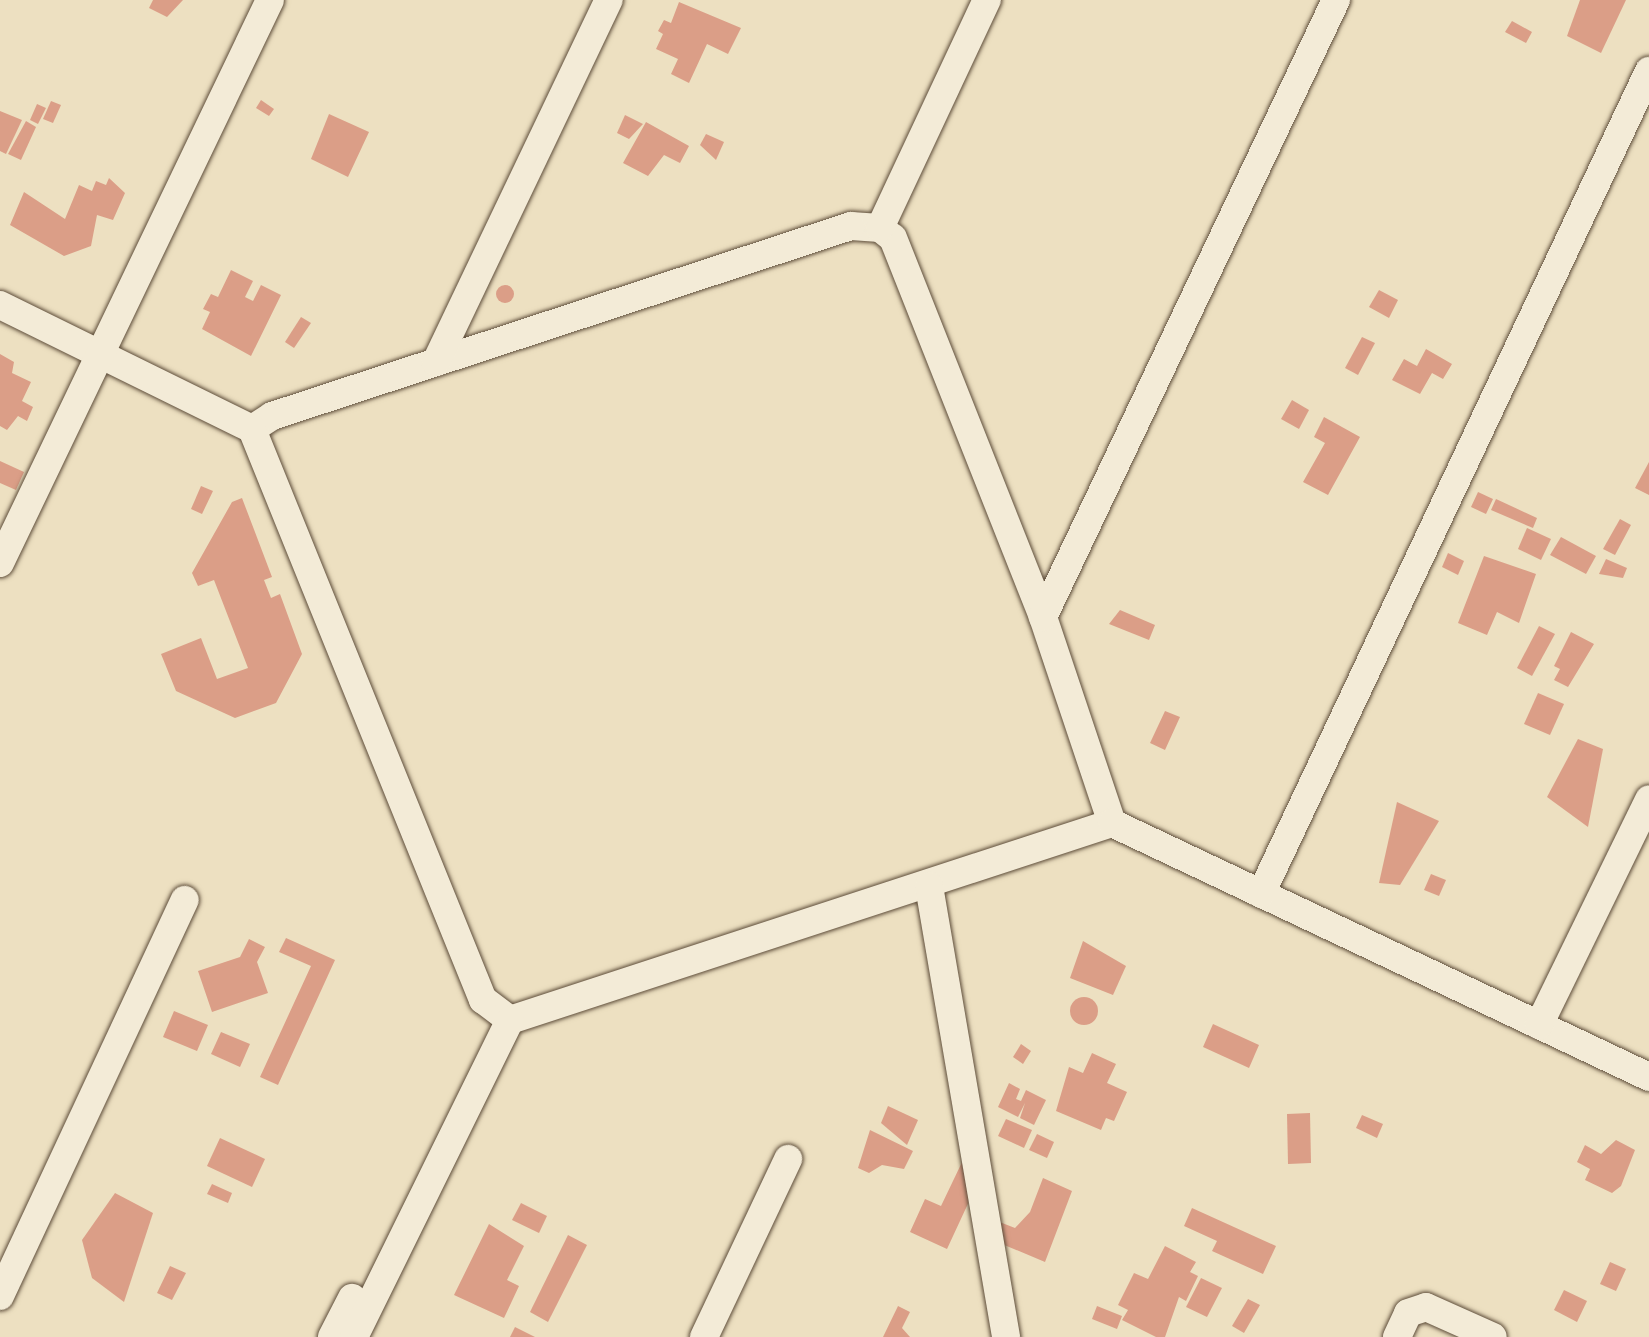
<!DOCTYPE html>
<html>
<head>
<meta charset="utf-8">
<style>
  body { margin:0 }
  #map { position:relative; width:1649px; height:1337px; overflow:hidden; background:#ede0c1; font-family:"IM FELL French Canon",serif }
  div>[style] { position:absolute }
  .building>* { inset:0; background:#db9e87 }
  .round { border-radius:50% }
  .roads { filter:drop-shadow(0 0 2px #5d4c39) drop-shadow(0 0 2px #5d4c39) }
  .minor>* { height:28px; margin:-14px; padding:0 14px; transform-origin:14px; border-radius:14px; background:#f3ebd7 }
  span { translate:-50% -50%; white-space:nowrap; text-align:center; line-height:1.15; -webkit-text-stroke:5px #f3ebd7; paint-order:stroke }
</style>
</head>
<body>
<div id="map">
  <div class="building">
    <i style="clip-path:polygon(153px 0,183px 0,167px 17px,149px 8px)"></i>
    <i style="clip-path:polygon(1580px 0,1626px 0,1601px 53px,1567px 36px)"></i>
    <i style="clip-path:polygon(679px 2px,741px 28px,728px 54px,707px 44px,689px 83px,671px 74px,678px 59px,656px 49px,663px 34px,658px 31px,664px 20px,671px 23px)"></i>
    <i style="clip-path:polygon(1512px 21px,1532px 32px,1526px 43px,1505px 32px)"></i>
    <i style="clip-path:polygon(261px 100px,274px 109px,269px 116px,256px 108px)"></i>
    <i style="clip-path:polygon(51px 101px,61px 105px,53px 123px,43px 119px)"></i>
    <i style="clip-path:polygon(37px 104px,46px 108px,38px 124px,30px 120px)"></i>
    <i style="clip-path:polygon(0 111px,22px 120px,6px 154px,0 151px)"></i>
    <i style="clip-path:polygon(329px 114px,369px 132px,348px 177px,311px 159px)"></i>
    <i style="clip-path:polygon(625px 115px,643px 124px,629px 139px,617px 133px)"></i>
    <i style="clip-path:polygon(26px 121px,36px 127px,21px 160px,8px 154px)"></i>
    <i style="clip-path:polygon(646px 122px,689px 146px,680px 163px,664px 155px,648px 176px,623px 163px)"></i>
    <i style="clip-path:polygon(706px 134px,724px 142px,716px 160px,700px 145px)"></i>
    <i style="clip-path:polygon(109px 178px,125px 193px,113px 220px,97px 215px,91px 246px,64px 256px,10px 225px,24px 192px,65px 219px,79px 185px,92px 191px,96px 181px,106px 185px)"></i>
    <i style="clip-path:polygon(231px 270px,253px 281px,245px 297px,253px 301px,261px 285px,281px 295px,251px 356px,202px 329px,210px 312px,203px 309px,211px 294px,218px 297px)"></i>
    <i class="round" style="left:496px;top:285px;width:18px;height:18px"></i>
    <i style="clip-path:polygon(1379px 290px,1398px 300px,1389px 318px,1369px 307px)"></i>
    <i style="clip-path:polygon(301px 317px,311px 323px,294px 348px,285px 342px)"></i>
    <i style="clip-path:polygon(1362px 337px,1375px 343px,1358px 375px,1345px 368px)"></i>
    <i style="clip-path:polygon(1426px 349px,1452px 364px,1443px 379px,1432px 373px,1420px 394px,1392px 380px,1404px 359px,1417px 366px)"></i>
    <i style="clip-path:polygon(0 354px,14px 362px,12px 373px,31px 382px,22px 401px,33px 407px,27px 421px,18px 416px,7px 430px,0 426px)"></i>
    <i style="clip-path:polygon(1292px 400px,1309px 410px,1299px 429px,1281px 419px)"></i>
    <i style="clip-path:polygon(1324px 417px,1360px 437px,1328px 495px,1303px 482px,1325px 443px,1314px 437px)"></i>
    <i style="clip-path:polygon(0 461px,24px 472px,16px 490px,0 483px)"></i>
    <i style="clip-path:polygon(1649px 462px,1649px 495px,1635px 488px)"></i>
    <i style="clip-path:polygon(201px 486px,213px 491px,202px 514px,191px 509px)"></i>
    <i style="clip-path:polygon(1478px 492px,1493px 499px,1486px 514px,1471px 507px)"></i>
    <i style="clip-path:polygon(242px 498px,272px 577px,264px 580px,271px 598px,280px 594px,302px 654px,276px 703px,235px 718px,176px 691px,161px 654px,201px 638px,217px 679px,248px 668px,214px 580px,198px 586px,192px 573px,232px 502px)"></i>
    <i style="clip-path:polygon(1496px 499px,1537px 518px,1533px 528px,1491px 510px)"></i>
    <i style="clip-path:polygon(1620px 519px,1631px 525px,1615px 555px,1603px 549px)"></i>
    <i style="clip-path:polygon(1527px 528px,1551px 539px,1541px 560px,1518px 549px)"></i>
    <i style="clip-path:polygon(1561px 537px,1596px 556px,1586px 574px,1550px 555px)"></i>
    <i style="clip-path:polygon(1448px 553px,1464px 561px,1458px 575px,1442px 567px)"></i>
    <i style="clip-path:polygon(1484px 556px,1536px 574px,1519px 623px,1497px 612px,1487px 635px,1458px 623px)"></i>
    <i style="clip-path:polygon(1606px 559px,1627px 568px,1623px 578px,1599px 574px)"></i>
    <i style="clip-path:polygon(1120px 610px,1155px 625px,1149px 640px,1109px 624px)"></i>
    <i style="clip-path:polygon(1539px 626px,1555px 634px,1532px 676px,1517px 668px)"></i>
    <i style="clip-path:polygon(1571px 632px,1594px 644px,1568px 687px,1554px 680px,1560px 669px,1554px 666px)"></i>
    <i style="clip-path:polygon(1538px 693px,1564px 704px,1550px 735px,1524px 724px)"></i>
    <i style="clip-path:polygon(1165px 711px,1180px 717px,1165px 750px,1150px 743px)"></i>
    <i style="clip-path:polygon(1578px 739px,1603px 749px,1588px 827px,1547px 797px)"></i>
    <i style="clip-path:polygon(1397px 802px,1439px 821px,1400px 885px,1379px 883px)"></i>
    <i style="clip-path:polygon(1431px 874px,1446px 880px,1439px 896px,1424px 890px)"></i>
    <i style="clip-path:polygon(286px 938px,335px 960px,278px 1085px,260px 1077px,311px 966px,279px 952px)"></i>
    <i style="clip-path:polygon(249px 939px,265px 947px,257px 962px,268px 993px,212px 1012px,198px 971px,240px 957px)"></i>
    <i style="clip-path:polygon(1083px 941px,1126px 966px,1113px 995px,1070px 978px)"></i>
    <i class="round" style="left:1070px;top:997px;width:28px;height:28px"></i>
    <i style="clip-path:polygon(174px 1011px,208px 1025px,197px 1051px,163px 1037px)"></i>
    <i style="clip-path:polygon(1213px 1024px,1259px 1045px,1249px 1068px,1203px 1047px)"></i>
    <i style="clip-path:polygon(221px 1032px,250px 1044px,240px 1067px,211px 1054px)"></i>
    <i style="clip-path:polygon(1021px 1044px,1031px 1051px,1023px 1064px,1013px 1057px)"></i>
    <i style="clip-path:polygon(1092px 1053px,1116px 1064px,1107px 1083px,1127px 1092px,1114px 1121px,1106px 1118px,1101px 1130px,1056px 1111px,1069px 1067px,1083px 1073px)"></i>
    <i style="clip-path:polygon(1009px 1083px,1020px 1089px,1016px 1099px,1021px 1101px,1026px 1090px,1046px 1100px,1034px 1125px,1020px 1118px,1025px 1103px,1018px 1117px,998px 1107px)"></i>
    <i style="clip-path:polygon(888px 1106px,918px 1120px,907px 1145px,881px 1123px)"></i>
    <i style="clip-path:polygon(1310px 1113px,1311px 1163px,1288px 1164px,1287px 1114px)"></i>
    <i style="clip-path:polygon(1362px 1115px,1383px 1124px,1377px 1138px,1356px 1128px)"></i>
    <i style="clip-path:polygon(1006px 1119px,1032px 1130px,1024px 1148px,998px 1136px)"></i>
    <i style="clip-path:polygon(870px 1130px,913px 1151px,904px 1169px,882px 1165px,869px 1173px,858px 1168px)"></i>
    <i style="clip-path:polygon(1037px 1134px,1054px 1142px,1047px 1158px,1029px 1150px)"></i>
    <i style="clip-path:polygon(220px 1138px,265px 1159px,252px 1187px,207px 1166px)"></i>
    <i style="clip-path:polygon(1616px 1140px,1635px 1150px,1621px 1186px,1612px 1193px,1585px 1180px,1590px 1169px,1577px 1162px,1585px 1145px,1601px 1154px)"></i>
    <i style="clip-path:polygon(964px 1158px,985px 1167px,947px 1249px,910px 1232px,925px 1199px,941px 1206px)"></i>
    <i style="clip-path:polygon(1043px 1178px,1072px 1191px,1045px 1262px,990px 1239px,997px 1221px,1015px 1228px,1030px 1212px)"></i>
    <i style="clip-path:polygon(212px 1184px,232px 1193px,228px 1203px,207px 1194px)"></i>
    <i style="clip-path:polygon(115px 1193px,153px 1213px,124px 1302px,92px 1278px,82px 1240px)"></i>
    <i style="clip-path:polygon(521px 1203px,547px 1216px,539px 1233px,512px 1220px)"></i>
    <i style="clip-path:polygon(1192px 1208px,1276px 1246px,1263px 1274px,1212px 1251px,1217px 1241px,1184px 1226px)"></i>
    <i style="clip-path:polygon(489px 1224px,524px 1246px,507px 1280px,519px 1286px,504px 1318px,454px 1295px)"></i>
    <i style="clip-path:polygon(568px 1235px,587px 1245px,548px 1322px,530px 1312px)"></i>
    <i style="clip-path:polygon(1165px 1246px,1196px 1262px,1190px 1272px,1198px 1276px,1186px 1301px,1179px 1297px,1165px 1337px,1156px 1337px,1122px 1320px,1128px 1310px,1118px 1305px,1134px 1273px,1148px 1279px)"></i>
    <i style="clip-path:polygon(1610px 1262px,1626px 1269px,1616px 1291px,1600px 1284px)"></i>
    <i style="clip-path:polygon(170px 1266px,186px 1273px,172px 1300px,157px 1293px)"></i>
    <i style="clip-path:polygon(1201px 1278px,1222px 1288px,1207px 1317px,1186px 1307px)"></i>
    <i style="clip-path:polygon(1564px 1290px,1587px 1301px,1577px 1322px,1554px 1310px)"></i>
    <i style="clip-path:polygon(1248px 1299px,1260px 1305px,1244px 1333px,1232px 1326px)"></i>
    <i style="clip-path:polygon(898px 1306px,910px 1312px,902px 1328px,910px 1337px,883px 1337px)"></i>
    <i style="clip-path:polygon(1097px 1306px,1122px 1316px,1117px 1329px,1092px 1319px)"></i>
    <i style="clip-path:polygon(515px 1327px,535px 1337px,510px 1337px)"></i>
  </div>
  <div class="roads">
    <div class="minor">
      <i style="left:851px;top:226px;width:29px;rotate:4deg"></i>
      <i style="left:880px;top:228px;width:16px;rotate:38deg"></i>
      <i style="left:893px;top:238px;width:408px;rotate:68.4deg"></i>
      <i style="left:1043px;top:617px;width:217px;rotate:71.5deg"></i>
      <i style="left:1112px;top:823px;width:633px;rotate:161.88deg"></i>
      <i style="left:510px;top:1020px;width:34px;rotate:-143deg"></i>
      <i style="left:483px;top:1000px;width:616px;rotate:-112.03deg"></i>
      <i style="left:252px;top:429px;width:24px;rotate:-33deg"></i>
      <i style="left:272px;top:416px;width:609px;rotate:-18.17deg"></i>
      <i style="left:880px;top:228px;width:252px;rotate:-64.9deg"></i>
      <i style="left:0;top:305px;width:281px;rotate:26.2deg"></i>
      <i style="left:436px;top:362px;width:401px;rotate:-64.5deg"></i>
      <i style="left:0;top:563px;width:624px;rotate:-64.38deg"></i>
      <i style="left:1043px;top:617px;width:683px;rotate:-64.6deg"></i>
      <i style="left:1112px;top:823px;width:594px;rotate:25.31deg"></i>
      <i style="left:929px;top:886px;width:458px;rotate:80.3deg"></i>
      <i style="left:1261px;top:894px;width:910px;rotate:-64.76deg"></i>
      <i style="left:1539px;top:1025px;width:251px;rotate:-64deg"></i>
      <i style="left:0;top:1296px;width:437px;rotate:-65deg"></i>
      <i style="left:332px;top:1337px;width:44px;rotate:-62.9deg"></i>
      <i style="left:354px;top:1337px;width:353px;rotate:-63.8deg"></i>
      <i style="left:704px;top:1337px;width:197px;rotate:-64.7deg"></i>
      <i style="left:1397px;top:1337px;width:26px;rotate:-65deg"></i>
      <i style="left:1408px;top:1313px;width:19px;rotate:-18deg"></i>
      <i style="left:1426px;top:1307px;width:73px;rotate:24.1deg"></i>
    </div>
  </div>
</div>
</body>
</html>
